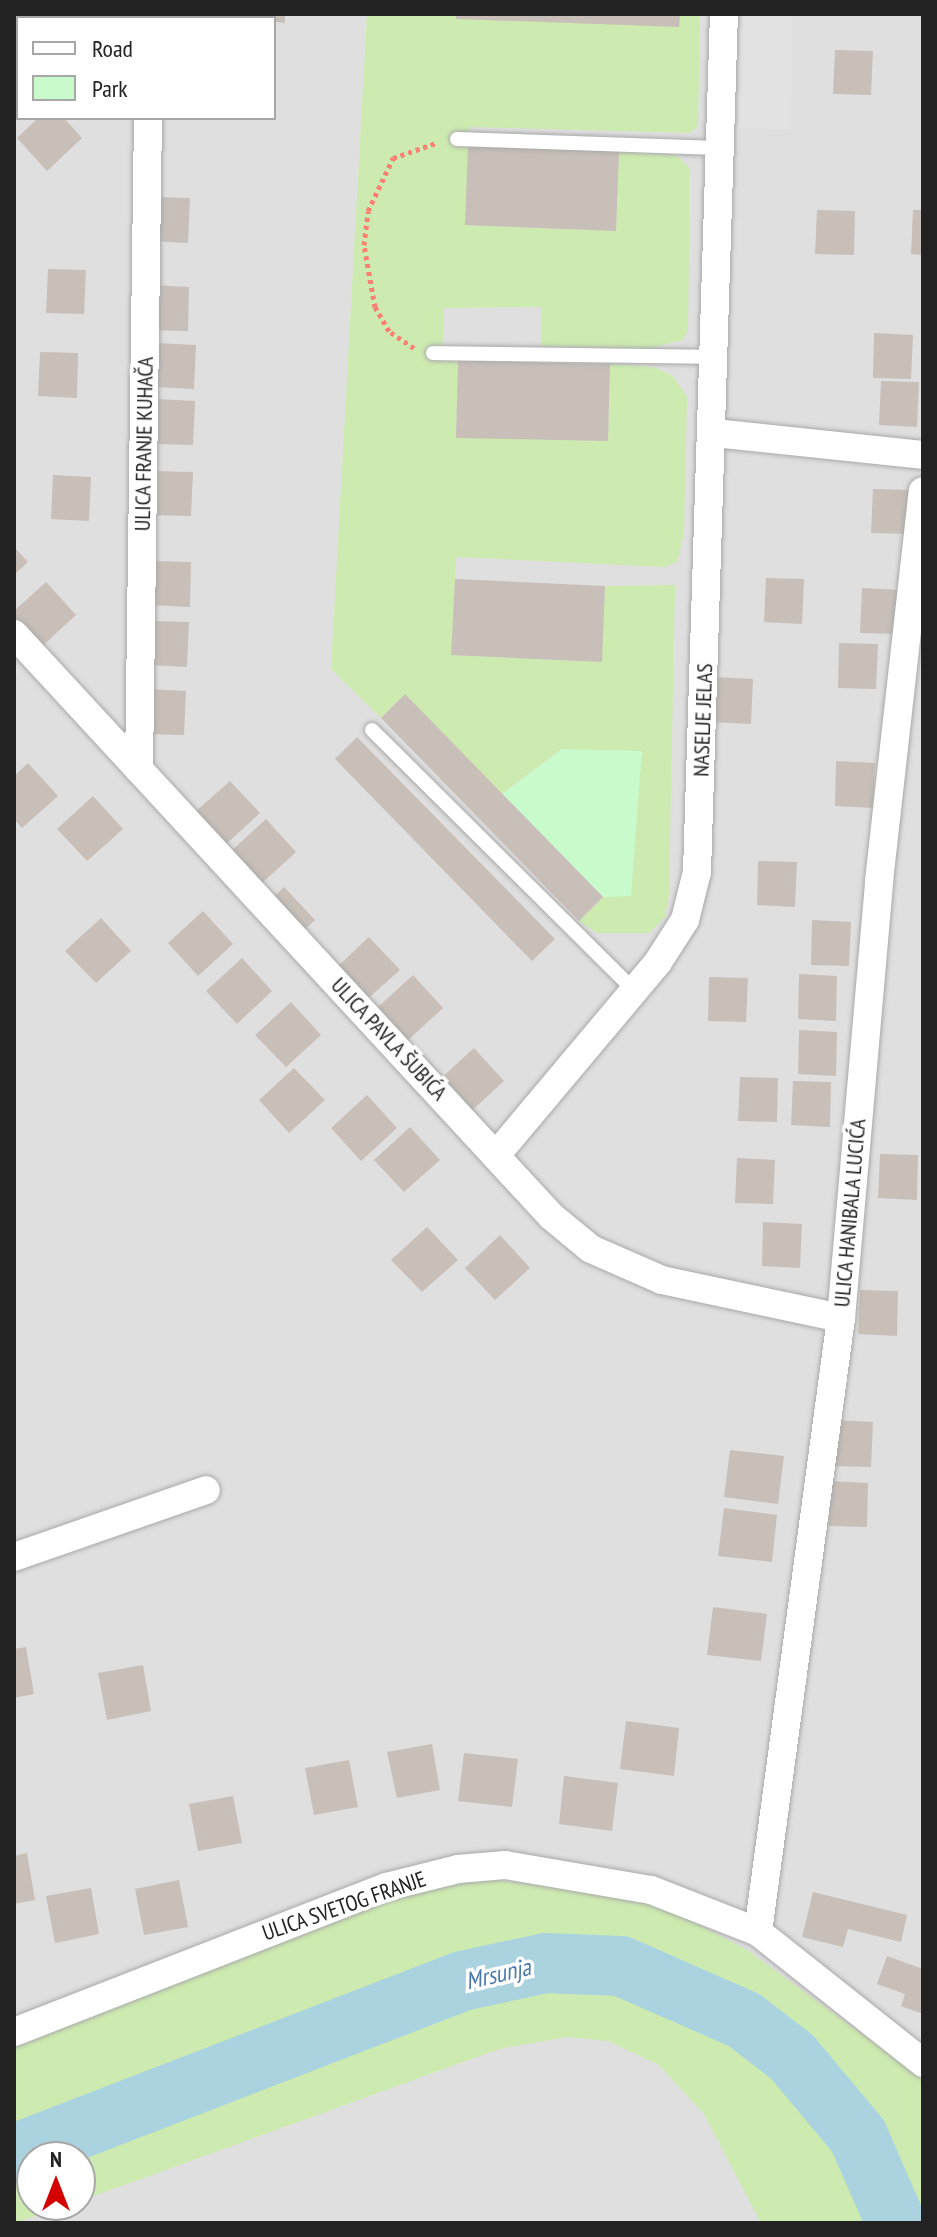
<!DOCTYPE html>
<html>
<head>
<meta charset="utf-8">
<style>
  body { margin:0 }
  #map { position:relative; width:937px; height:2237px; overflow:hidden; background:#f2efe9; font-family:"PT Sans Narrow",sans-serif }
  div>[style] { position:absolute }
  .residential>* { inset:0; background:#e0dfdf }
  .grass>* { inset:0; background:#cdebb0 }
  .park>* { inset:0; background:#c8facc }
  .parking>* { inset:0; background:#e2e2e2 }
  .river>* { height:60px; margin:-30px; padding:0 30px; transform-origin:30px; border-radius:30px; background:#aad3df }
  .building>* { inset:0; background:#c7bfb8 }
  .path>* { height:5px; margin-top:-2.5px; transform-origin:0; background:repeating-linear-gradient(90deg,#fa8072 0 4px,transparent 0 8px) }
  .roads { filter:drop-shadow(0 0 2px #a9a9a9) drop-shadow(0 0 2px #a9a9a9) }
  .service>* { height:14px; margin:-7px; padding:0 7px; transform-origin:7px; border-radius:7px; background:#fff }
  .minor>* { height:28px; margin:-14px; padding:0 14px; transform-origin:14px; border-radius:14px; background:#fff }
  span { translate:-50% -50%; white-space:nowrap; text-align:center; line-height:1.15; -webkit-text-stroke:7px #fff; paint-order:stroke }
  .street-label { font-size:22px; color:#222 }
  .water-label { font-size:24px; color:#4a7aab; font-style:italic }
  .frame { position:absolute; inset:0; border:16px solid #222; pointer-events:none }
  .legend { position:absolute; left:16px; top:16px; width:260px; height:104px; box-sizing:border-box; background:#fff; border:2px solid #a7a7a7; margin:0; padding:10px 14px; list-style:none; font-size:24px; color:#222 }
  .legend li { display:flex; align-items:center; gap:16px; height:40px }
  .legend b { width:40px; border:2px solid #a7a7a7 }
  .north { position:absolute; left:16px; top:2141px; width:80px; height:80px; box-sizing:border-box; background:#fff; border:2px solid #a7a7a7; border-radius:50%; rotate:0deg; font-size:22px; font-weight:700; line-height:32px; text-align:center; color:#222 }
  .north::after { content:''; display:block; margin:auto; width:28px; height:36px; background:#d40000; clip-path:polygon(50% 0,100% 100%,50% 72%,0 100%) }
</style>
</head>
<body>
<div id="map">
  <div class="residential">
    <i style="clip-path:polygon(evenodd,83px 14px,923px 14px,923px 2223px,14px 2223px,14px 50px,18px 47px,18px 118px,274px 118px,274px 18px,75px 18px,83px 14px,32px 2157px,80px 2157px,80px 2205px,32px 2205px,32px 2157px)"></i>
  </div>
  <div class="grass">
    <i style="clip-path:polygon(14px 14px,78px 14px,18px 18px,14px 48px)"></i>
    <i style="clip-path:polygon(367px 14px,700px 14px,698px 126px,690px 133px,470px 127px,468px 145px,466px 225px,616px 231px,619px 151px,678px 156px,690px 169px,688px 330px,683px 340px,645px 349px,541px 346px,541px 307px,444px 308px,442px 361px,458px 361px,456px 437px,608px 441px,610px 364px,653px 367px,672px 375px,687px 397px,684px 534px,677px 562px,664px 567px,456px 557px,452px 655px,601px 662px,605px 586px,675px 585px,669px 895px,665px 917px,649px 933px,597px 933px,579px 921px,603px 897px,631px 895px,562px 749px,502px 794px,404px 695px,381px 718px,331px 669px)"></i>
    <i style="clip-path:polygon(485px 1879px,616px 1894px,671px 1910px,747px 1950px,923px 2079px,923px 2222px,891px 2147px,816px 2049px,737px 1989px,683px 1962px,609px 1944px,560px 1941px,474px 1951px,14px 2127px,14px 2046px,366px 1910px,437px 1886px)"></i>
    <i style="clip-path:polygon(588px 1984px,644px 1996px,703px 2020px,806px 2100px,846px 2159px,877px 2223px,754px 2223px,760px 2221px,704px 2114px,659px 2065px,608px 2041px,567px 2037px,499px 2049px,80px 2201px,80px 2157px,59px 2157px,426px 2017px,519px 1988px)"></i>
    <i style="clip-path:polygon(32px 2167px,32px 2205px,70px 2205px,14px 2223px,14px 2174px)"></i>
  </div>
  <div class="park">
    <i style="clip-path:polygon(562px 749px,642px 751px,631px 896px,603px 897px,502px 794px)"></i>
  </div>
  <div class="parking">
    <i style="clip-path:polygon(740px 14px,793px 14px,791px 129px,738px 128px)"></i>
  </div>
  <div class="river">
    <i style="left:14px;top:2154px;width:480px;rotate:-21.1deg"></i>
    <i style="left:462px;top:1981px;width:86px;rotate:-12.1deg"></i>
    <i style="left:546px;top:1963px;width:75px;rotate:2.3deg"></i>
    <i style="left:621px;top:1966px;width:134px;rotate:23.7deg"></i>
    <i style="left:744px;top:2020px;width:61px;rotate:37.6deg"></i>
    <i style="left:792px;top:2057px;width:103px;rotate:50.1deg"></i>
    <i style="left:858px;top:2136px;width:95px;rotate:66.4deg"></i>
  </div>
  <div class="building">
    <i style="clip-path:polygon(247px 14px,285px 14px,285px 23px,246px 18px)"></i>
    <i style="clip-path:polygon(456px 14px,680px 14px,679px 27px,456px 19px)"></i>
    <i style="clip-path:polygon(835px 50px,873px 51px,871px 95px,833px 94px)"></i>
    <i style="clip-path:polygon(38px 118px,64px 118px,82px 138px,47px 171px,17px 138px)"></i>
    <i style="clip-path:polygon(468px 145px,619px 151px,616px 231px,465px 225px)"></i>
    <i style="clip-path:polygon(152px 197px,190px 198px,188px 243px,150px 241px)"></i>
    <i style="clip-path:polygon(817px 210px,855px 211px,854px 255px,815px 254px)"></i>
    <i style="clip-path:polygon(913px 210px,923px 210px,923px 255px,911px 254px)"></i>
    <i style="clip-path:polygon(48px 269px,86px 270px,84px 314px,46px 313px)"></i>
    <i style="clip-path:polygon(151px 285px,189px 287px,188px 331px,149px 330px)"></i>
    <i style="clip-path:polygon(874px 333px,913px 335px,911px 379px,873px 378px)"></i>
    <i style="clip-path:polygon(157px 343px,196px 345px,194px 389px,156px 387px)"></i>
    <i style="clip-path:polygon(40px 352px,78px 353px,77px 398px,38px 396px)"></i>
    <i style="clip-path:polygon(458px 361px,610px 364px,608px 441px,456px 438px)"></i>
    <i style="clip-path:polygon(881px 381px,919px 382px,917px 427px,879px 425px)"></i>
    <i style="clip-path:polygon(156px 399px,195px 401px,193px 445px,154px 444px)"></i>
    <i style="clip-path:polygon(154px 471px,193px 472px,191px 516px,152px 515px)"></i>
    <i style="clip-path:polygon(53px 475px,91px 477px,89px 521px,51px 519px)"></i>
    <i style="clip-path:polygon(873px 489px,911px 490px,909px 534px,871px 533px)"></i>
    <i style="clip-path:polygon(14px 547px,28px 562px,14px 575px)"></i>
    <i style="clip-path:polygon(153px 561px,191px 562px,190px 607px,151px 605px)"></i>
    <i style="clip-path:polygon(766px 578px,804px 579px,802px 624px,764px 622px)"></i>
    <i style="clip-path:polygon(455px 579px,605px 586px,602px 662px,451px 655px)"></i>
    <i style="clip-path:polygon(46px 582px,76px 615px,40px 648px,14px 619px,14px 611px)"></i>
    <i style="clip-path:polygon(862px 588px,900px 590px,899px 634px,860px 633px)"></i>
    <i style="clip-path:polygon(151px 621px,189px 622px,187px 667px,149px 665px)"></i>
    <i style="clip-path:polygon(839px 643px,878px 644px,876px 689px,838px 688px)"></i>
    <i style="clip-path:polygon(715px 677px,753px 679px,751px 724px,713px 722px)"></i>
    <i style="clip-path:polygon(148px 689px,186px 691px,184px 735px,146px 734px)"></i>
    <i style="clip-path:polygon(405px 694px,603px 897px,579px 921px,381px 718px)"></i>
    <i style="clip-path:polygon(357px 737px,555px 939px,532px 961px,335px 759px)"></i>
    <i style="clip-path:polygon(836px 761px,875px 763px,873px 808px,835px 806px)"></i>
    <i style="clip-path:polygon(28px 763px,58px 796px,22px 828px,14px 819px,14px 776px)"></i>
    <i style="clip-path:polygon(230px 781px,260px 813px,224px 846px,194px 813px)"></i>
    <i style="clip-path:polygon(93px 796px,123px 829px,87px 861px,57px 829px)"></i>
    <i style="clip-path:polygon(266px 819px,296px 852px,260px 885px,230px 852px)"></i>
    <i style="clip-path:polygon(758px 861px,797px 862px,795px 907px,757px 905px)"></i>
    <i style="clip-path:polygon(284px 887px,315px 920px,299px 935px,268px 902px)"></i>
    <i style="clip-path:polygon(203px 911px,233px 944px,198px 976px,168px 943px)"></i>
    <i style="clip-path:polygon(101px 918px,131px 951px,96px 983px,65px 951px)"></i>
    <i style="clip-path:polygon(812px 920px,851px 922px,849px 966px,811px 965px)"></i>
    <i style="clip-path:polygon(369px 937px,400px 970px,364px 1002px,334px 970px)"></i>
    <i style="clip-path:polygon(242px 958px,272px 991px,237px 1024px,206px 991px)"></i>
    <i style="clip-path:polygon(799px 974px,837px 976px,836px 1021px,798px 1019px)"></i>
    <i style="clip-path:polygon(413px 975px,443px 1008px,407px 1041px,377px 1008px)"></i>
    <i style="clip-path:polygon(709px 977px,748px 978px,746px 1022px,708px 1021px)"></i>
    <i style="clip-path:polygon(291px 1002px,321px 1035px,286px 1067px,255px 1035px)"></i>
    <i style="clip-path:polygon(799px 1030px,837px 1032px,836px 1076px,798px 1074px)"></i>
    <i style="clip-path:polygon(474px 1048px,504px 1081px,468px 1114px,438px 1081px)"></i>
    <i style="clip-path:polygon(294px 1068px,325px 1100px,289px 1133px,259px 1100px)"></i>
    <i style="clip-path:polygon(740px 1077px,778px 1078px,777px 1122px,738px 1121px)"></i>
    <i style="clip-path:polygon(793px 1081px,831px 1082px,830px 1127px,791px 1125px)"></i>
    <i style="clip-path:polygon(367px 1095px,397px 1128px,361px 1161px,331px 1128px)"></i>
    <i style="clip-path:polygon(410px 1127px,440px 1160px,404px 1192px,374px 1160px)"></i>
    <i style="clip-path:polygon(880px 1154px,918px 1155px,917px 1200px,878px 1198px)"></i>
    <i style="clip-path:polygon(737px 1158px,775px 1160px,773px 1204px,735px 1203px)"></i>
    <i style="clip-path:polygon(763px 1222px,802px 1224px,800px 1268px,762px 1266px)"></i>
    <i style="clip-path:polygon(427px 1227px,458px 1260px,422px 1292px,391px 1260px)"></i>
    <i style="clip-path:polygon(500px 1235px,530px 1268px,495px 1300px,465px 1268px)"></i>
    <i style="clip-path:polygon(860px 1290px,898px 1291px,897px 1336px,858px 1334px)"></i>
    <i style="clip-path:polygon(834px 1420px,873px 1422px,871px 1467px,832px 1466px)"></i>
    <i style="clip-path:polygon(730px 1450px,784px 1456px,778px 1504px,724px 1497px)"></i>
    <i style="clip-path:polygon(830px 1481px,868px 1483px,867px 1527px,829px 1526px)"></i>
    <i style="clip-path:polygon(724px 1508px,777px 1515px,772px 1562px,718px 1556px)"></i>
    <i style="clip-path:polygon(713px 1607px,767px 1614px,761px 1661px,707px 1655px)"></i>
    <i style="clip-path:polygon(26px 1647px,34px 1694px,14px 1698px,14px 1649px)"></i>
    <i style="clip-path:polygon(143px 1665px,151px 1711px,107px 1720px,98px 1673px)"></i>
    <i style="clip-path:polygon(626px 1721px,679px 1728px,674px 1776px,620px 1769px)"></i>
    <i style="clip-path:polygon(432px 1744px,440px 1790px,397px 1798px,387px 1752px)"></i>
    <i style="clip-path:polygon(464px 1753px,518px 1759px,512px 1807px,458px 1801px)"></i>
    <i style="clip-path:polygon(349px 1760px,358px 1807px,314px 1815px,305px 1768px)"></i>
    <i style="clip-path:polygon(564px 1776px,618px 1783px,612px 1831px,559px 1824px)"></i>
    <i style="clip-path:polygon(233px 1796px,242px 1843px,198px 1851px,189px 1804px)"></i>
    <i style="clip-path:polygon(27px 1853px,35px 1900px,14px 1904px,14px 1856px)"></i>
    <i style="clip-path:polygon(179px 1880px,188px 1927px,144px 1935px,135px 1889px)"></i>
    <i style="clip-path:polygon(91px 1888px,99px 1934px,55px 1943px,46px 1896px)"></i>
    <i style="clip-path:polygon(813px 1892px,907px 1915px,901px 1942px,848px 1929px,843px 1947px,802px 1937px)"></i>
    <i style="clip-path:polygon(887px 1956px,923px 1969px,923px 2014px,901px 2006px,905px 1994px,877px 1984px)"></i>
  </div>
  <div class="path">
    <i style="left:414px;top:348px;width:30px;rotate:-146deg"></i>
    <i style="left:389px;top:331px;width:28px;rotate:-120deg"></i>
    <i style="left:375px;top:307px;width:63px;rotate:-100.1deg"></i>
    <i style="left:364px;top:245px;width:34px;rotate:-83deg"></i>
    <i style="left:368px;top:211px;width:59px;rotate:-64.7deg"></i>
    <i style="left:393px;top:158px;width:46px;rotate:-19.2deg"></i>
  </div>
  <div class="roads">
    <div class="service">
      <i style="left:457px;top:139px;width:261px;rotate:2deg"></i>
      <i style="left:433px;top:353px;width:283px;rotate:0.8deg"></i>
      <i style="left:372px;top:730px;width:369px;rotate:44.8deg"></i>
    </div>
    <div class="minor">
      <i style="left:127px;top:18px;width:9px;rotate:-27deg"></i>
      <i style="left:14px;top:80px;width:4px;rotate:-27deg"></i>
      <i style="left:714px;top:433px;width:210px;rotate:6deg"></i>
      <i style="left:14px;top:634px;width:792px;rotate:47.3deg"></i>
      <i style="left:551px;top:1216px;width:52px;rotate:39.5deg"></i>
      <i style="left:591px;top:1249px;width:77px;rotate:23.6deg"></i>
      <i style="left:662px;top:1280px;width:183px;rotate:12deg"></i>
      <i style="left:139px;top:769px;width:651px;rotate:-89.21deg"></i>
      <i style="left:497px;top:1154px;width:251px;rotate:-50deg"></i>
      <i style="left:658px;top:962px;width:50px;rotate:-57.3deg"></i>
      <i style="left:685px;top:920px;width:49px;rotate:-76deg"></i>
      <i style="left:697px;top:872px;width:858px;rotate:-88.2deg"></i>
      <i style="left:14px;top:1557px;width:203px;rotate:-19.2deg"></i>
      <i style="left:758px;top:1932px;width:620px;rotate:-82.3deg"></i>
      <i style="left:841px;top:1318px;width:439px;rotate:-85deg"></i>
      <i style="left:879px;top:881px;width:392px;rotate:-83.6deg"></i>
      <i style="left:14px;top:2032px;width:399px;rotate:-21.3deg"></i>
      <i style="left:386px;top:1887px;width:74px;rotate:-14deg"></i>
      <i style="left:458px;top:1869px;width:47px;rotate:-4.9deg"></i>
      <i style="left:505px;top:1865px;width:148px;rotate:9.7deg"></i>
      <i style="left:651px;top:1890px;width:115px;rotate:21.4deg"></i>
      <i style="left:758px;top:1932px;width:211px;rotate:38.4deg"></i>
    </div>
  </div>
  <div class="street-label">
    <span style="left:144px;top:444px;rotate:-89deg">ULICA FRANJE KUHAČA</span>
    <span style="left:703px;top:720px;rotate:-88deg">NASELJE JELAS</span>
    <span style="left:389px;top:1039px;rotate:47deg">ULICA PAVLA ŠUBIĆA</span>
    <span style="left:850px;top:1213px;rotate:-85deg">ULICA HANIBALA LUCIĆA</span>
    <span style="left:344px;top:1906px;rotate:-19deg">ULICA SVETOG FRANJE</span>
  </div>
  <div class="water-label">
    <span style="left:498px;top:1974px;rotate:-13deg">Mrsunja</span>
  </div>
  <div class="frame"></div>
  <ul class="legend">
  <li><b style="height:10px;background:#fff"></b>Road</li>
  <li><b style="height:22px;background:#c8facc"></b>Park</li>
  </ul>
  <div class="north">N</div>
</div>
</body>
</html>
